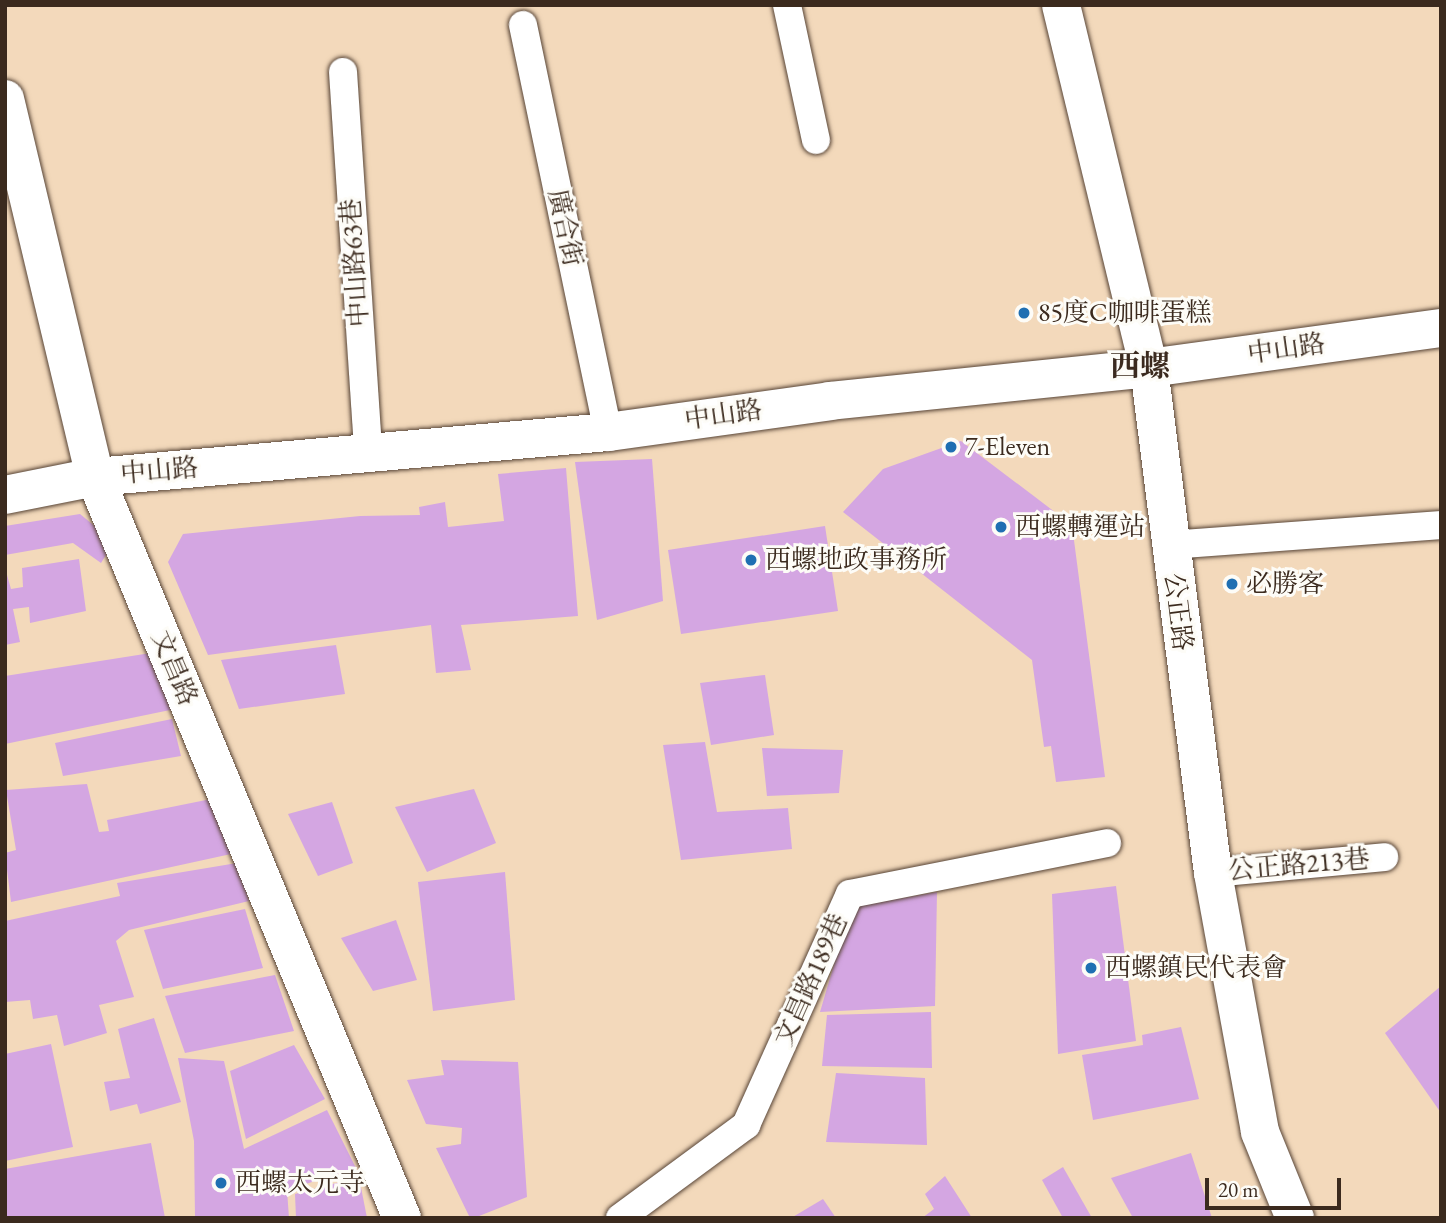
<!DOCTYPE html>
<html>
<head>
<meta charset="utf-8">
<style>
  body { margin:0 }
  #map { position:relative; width:1446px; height:1223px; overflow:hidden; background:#f3d9bb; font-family:"EB Garamond","Noto Serif TC",serif }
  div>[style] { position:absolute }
  .building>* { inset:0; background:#d4a6e2 }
  .roads { filter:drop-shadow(0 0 2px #574436) drop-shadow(0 0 2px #574436) }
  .service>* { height:28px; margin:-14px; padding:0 14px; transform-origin:14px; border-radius:14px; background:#fff }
  .minor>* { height:38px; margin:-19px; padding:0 19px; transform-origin:19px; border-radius:19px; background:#fff }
  .dots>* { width:19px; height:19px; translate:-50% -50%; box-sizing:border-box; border:4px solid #fdfcf7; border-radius:50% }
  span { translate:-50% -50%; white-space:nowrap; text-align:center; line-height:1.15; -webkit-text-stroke:6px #fdfcf7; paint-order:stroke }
  .street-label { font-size:26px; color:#3b2a1e }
  .poi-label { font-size:26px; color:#3b2a1e }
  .left { translate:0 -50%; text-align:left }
  .quarter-label { font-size:30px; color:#3b2a1e; font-weight:700 }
  .frame { position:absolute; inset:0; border:7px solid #3b2a1e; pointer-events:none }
  .scale { position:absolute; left:1205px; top:1178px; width:136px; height:32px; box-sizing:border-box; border:4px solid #3b2a1e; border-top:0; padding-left:9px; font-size:21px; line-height:24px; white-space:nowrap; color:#3b2a1e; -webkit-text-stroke:5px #fdfcf7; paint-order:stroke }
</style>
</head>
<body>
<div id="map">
  <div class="building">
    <i style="clip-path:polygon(961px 441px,1072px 525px,1105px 777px,1056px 782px,1051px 746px,1044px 747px,1032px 660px,843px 512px,883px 469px)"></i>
    <i style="clip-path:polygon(652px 459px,663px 601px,597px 620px,575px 462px)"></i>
    <i style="clip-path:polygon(566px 468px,578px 616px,461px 625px,471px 670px,436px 673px,431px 625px,208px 655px,168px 562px,183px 534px,360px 516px,420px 515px,419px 507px,445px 502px,448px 527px,504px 521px,498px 474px)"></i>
    <i style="clip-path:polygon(80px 514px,114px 542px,101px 563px,73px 543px,5px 555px,5px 526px)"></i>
    <i style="clip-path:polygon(825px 526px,838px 611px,681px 634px,668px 550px)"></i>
    <i style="clip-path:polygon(79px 559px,86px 611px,30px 623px,29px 607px,13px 609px,20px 642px,5px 645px,5px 568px,11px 589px,23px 587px,22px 568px)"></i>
    <i style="clip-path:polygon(336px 645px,345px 694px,239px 709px,221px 660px)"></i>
    <i style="clip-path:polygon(157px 652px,175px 709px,5px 744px,5px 676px)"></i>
    <i style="clip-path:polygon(765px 675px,774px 735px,711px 745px,700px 683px)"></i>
    <i style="clip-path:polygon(172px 719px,181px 756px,63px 776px,55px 743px)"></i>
    <i style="clip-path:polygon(705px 742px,717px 812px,788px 808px,792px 849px,681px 860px,663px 745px)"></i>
    <i style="clip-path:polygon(762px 748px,843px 750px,839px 793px,767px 796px)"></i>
    <i style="clip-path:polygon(87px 784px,99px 832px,109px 831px,107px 820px,211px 799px,231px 854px,11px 902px,5px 853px,16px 850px,6px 790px)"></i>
    <i style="clip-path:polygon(474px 789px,496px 843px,427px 872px,395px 807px)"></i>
    <i style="clip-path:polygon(332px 802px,353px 863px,318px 876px,288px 814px)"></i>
    <i style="clip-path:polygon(237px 863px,249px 901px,129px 930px,116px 941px,134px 997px,99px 1005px,107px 1033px,64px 1046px,57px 1015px,33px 1019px,30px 1000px,5px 1002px,5px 921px,120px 896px,117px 883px)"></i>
    <i style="clip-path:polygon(505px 872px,515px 1000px,433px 1011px,418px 882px)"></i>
    <i style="clip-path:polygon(1116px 886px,1136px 1041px,1058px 1054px,1052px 894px)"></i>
    <i style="clip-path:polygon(937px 892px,935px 1006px,820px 1012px,851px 907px)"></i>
    <i style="clip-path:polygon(245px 909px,263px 968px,163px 989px,144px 930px)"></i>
    <i style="clip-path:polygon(396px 920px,417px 980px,373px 991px,341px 938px)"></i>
    <i style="clip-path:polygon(275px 975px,294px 1031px,185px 1053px,165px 996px)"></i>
    <i style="clip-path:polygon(1441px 986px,1441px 1113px,1385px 1033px)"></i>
    <i style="clip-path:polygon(931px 1012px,932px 1068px,822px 1066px,827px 1015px)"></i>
    <i style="clip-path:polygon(154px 1018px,181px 1102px,140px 1114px,137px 1104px,110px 1111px,104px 1082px,130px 1078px,118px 1029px)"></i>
    <i style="clip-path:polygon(1181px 1027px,1199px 1099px,1093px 1120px,1082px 1055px,1143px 1045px,1142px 1035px)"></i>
    <i style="clip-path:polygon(51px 1044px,73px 1147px,5px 1161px,5px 1054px)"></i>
    <i style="clip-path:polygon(294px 1045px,325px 1099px,246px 1139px,230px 1071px)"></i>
    <i style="clip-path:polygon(178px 1058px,224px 1061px,244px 1149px,327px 1110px,356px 1168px,287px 1190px,289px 1218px,195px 1218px,194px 1141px)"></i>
    <i style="clip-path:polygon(441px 1060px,518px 1062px,527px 1197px,474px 1218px,470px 1218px,436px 1148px,461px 1144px,462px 1128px,426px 1124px,407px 1080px,444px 1075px)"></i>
    <i style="clip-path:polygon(836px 1073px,925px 1078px,927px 1145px,826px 1142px)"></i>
    <i style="clip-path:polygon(151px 1143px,165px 1218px,5px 1218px,5px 1169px)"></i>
    <i style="clip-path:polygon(1191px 1153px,1212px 1218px,1133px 1218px,1111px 1178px)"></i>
    <i style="clip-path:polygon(1063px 1167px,1092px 1218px,1063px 1218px,1042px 1180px)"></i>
    <i style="clip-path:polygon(945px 1176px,972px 1218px,922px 1218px,934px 1209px,925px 1194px)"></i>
    <i style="clip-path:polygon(359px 1177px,367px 1218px,296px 1218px,295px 1194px)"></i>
    <i style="clip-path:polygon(823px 1199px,836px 1218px,791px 1218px)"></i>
  </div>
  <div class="roads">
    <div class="service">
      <i style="left:787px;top:5px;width:138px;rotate:77.9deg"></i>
      <i style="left:523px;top:25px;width:416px;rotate:78.2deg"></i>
      <i style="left:343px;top:72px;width:382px;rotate:86.2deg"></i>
      <i style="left:1170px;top:545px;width:272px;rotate:-4.2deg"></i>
      <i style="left:1213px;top:873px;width:172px;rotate:-5.3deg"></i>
      <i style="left:620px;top:1218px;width:157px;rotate:-36.4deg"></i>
      <i style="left:746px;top:1125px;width:253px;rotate:-65.8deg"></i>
      <i style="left:850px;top:894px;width:262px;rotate:-11.2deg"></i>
    </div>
    <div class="minor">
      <i style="left:1061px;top:5px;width:374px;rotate:76.4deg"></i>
      <i style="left:1149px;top:368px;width:509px;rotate:82.78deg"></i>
      <i style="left:1213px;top:873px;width:263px;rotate:79.7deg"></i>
      <i style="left:1260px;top:1132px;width:93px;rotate:67.9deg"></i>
      <i style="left:5px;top:99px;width:389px;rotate:76.6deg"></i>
      <i style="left:95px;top:477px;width:802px;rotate:67.5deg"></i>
      <i style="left:5px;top:495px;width:92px;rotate:-11.3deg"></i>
      <i style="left:95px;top:477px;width:515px;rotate:-5.01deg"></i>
      <i style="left:608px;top:432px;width:224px;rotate:-7.9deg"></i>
      <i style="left:830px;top:401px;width:321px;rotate:-5.9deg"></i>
      <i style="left:1149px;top:368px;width:295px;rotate:-7.8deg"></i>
    </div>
  </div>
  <div class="dots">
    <i style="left:1024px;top:313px;background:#1f6fb2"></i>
    <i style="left:951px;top:447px;background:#1f6fb2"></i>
    <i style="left:1001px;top:527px;background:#1f6fb2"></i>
    <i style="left:751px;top:560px;background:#1f6fb2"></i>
    <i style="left:1232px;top:584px;background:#1f6fb2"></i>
    <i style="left:1091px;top:968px;background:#1f6fb2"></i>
    <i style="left:221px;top:1183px;background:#1f6fb2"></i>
  </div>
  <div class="street-label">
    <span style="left:565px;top:228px;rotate:78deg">廣合街</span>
    <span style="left:355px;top:263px;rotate:-94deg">中山路63巷</span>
    <span style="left:1286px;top:349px;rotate:-8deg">中山路</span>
    <span style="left:723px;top:415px;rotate:-8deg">中山路</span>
    <span style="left:159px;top:471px;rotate:-5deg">中山路</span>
    <span style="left:1178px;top:612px;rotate:83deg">公正路</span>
    <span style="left:174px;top:668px;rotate:67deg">文昌路</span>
    <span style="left:1299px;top:865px;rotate:-5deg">公正路213巷</span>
    <span style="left:811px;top:980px;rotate:-66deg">文昌路189巷</span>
  </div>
  <div class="poi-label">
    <span class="left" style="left:1038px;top:313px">85度C咖啡蛋糕</span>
    <span class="left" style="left:965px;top:447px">7-Eleven</span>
    <span class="left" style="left:1015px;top:527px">西螺轉運站</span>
    <span class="left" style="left:765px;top:560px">西螺地政事務所</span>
    <span class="left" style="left:1246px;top:584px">必勝客</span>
    <span class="left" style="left:1105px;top:968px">西螺鎮民代表會</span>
    <span class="left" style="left:235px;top:1183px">西螺太元寺</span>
  </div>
  <div class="quarter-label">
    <span style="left:1140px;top:366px">西螺</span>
  </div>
  <div class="frame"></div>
  <div class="scale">20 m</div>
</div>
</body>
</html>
